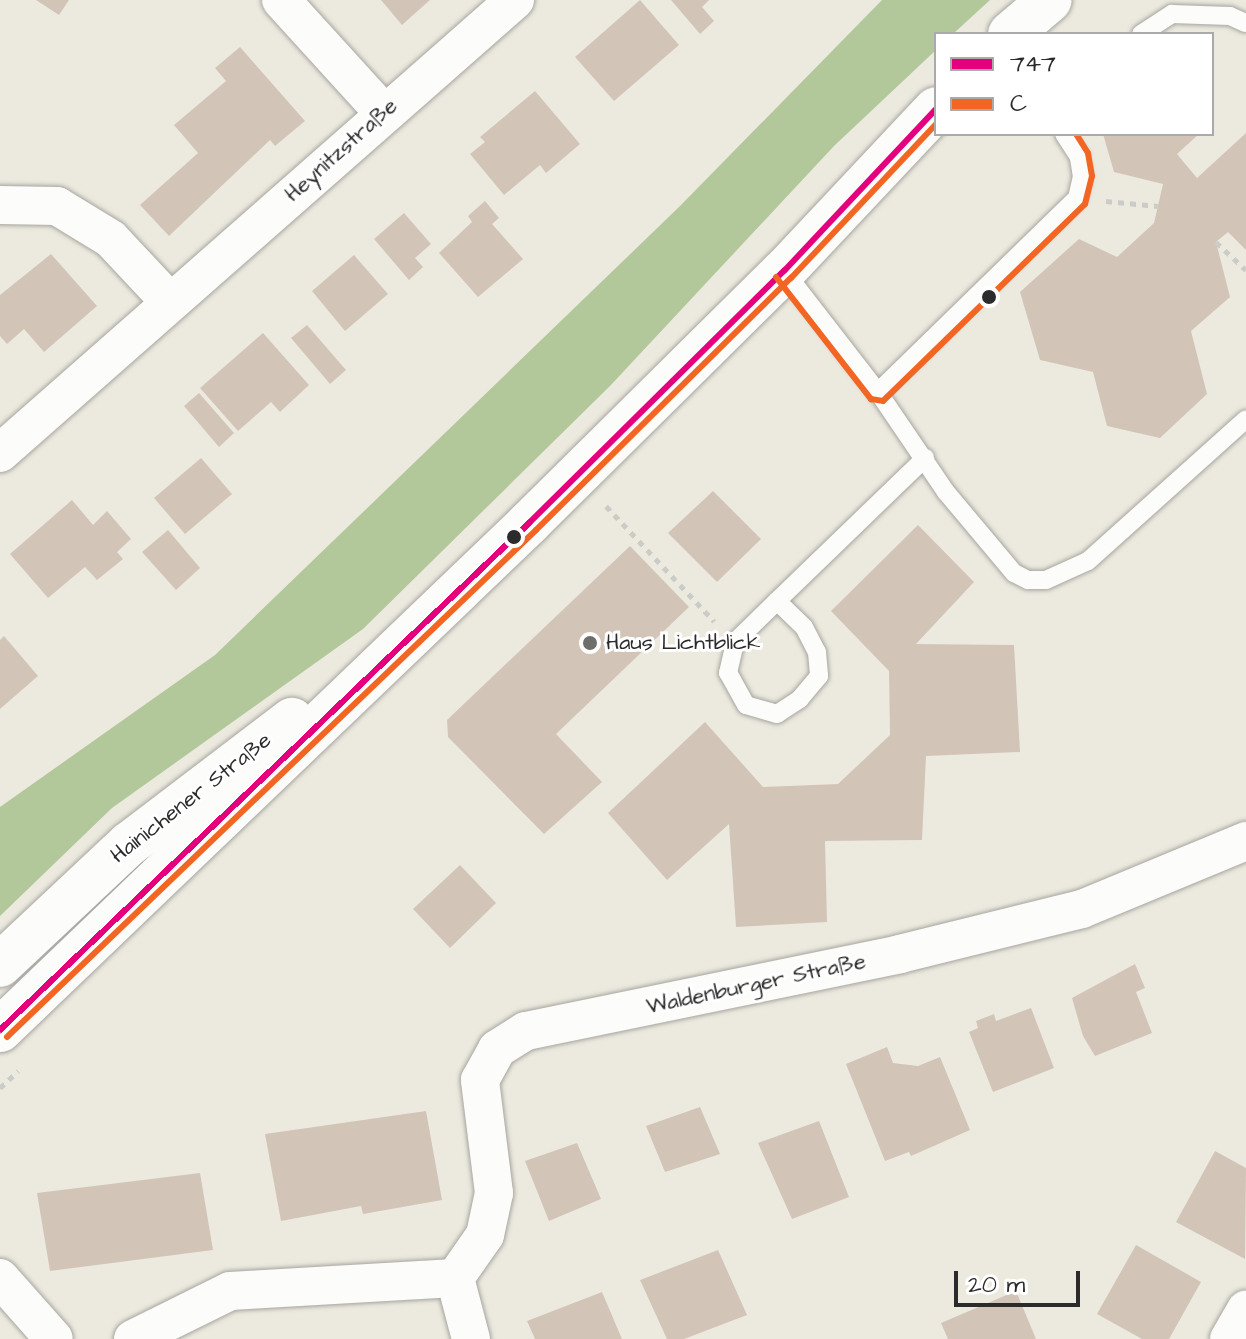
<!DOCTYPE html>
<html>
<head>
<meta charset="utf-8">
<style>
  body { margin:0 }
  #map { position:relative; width:1246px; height:1339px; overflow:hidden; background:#eceadf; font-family:"Architects Daughter",sans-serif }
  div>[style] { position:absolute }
  .forest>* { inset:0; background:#b2c89b }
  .building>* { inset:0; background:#d3c4b8 }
  .path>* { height:5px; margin-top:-2.5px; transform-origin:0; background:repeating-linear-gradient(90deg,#cbcbc8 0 6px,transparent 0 12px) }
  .roads { filter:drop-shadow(0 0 2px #a7a59f) drop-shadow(0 0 2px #a7a59f) }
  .service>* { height:18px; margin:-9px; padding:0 9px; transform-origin:9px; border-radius:9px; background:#fcfcfa }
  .minor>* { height:38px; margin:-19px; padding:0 19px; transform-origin:19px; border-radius:19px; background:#fcfcfa }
  .secondary>* { height:44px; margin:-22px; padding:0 22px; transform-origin:22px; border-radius:22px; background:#fcfcfa }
  .bus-1>* { height:6px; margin:-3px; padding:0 3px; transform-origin:3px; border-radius:3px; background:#e5007d }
  .bus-2>* { height:6px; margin:-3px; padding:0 3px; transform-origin:3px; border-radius:3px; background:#f26522 }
  .dots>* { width:22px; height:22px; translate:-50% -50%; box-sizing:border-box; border:4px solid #fff; border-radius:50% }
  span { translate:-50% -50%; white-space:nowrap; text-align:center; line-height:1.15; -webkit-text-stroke:6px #fff; paint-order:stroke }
  .street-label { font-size:22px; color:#2b2b2b }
  .poi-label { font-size:22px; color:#2b2b2b }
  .left { translate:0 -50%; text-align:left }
  .legend { position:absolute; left:934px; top:32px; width:280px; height:104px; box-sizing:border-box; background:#fff; border:2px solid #aaa; margin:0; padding:10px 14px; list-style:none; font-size:24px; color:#2b2b2b }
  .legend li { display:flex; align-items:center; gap:16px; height:40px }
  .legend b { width:40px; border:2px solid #aaa }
  .scale { position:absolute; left:954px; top:1271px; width:126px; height:36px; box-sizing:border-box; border:4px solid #2b2b2b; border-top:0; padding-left:10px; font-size:24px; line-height:28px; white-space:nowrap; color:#2b2b2b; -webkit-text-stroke:6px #fff; paint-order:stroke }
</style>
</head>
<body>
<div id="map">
  <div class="forest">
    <i style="clip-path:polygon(882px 0,990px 0,953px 34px,936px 34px,936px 50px,834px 146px,610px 386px,363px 629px,112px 808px,0 916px,0 807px,215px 655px,680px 206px)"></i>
  </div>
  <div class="building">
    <i style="clip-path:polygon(36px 0,69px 0,59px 15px)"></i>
    <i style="clip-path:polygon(381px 0,430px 0,402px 25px)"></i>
    <i style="clip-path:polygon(640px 0,679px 45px,614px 101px,575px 57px)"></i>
    <i style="clip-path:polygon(671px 0,709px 0,702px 7px,714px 21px,700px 34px)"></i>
    <i style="clip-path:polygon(240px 47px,305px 121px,275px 146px,270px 140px,169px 236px,140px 205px,198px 153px,174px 125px,226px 81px,215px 68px)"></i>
    <i style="clip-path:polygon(535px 91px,580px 144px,546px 173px,540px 165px,504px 195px,470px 154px,485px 142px,480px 137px)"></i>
    <i style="clip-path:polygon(1246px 133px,1246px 250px,1228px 232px,1216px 242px,1230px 297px,1191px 331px,1207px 394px,1160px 438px,1107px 426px,1093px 372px,1040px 360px,1020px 292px,1079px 239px,1117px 257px,1154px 223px,1163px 184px,1114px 172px,1103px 134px,1199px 134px,1177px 154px,1197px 178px)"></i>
    <i style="clip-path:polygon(485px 201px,499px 218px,492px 224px,523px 259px,478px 297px,439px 253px,472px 222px,468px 216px)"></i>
    <i style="clip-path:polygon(404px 213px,431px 244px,415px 258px,423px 267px,409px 280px,374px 239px)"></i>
    <i style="clip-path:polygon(51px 254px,97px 306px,44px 352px,24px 329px,7px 344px,0 336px,0 295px)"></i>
    <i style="clip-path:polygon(354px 255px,388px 294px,345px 331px,312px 291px)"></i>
    <i style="clip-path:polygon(307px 325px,346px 370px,330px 384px,291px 338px)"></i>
    <i style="clip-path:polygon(263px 333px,309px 385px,280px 412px,271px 402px,238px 431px,200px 388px)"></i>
    <i style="clip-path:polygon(199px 393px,234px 433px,219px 447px,184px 406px)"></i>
    <i style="clip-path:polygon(201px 458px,232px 494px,185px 534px,154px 498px)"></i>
    <i style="clip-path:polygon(713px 491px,761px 539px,717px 582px,668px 533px)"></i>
    <i style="clip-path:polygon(72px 500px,93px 525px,107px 511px,131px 539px,117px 552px,123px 559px,97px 580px,85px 567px,48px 598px,10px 554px)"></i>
    <i style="clip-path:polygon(918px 525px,974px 582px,916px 644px,1014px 645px,1020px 752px,926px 756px,922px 840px,825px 841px,827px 922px,736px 927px,729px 824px,667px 880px,608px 813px,705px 722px,763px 787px,838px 784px,890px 735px,889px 671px,831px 611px)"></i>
    <i style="clip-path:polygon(168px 530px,200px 568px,176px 590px,142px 552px)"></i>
    <i style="clip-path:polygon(630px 546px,689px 607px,556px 734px,602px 782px,544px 834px,448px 737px,447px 720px)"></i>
    <i style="clip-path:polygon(4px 636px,38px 676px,0 709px,0 640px)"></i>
    <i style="clip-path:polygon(460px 865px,496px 903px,450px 948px,413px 909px)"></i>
    <i style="clip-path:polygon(1135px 964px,1145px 988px,1136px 992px,1152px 1033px,1095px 1056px,1083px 1036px,1072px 998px)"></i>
    <i style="clip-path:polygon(1031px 1008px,1054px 1068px,993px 1092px,969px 1032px,978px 1028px,976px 1021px,994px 1014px,996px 1021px)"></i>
    <i style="clip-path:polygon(887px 1047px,893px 1063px,918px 1066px,940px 1057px,970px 1130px,911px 1156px,909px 1152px,885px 1161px,846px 1064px)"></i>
    <i style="clip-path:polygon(700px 1107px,720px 1154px,665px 1172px,646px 1126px)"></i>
    <i style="clip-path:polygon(426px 1111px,442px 1200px,363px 1214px,361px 1206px,281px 1221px,265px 1134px)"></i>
    <i style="clip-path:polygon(819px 1121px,849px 1197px,792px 1219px,758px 1143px)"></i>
    <i style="clip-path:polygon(577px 1143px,601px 1199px,549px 1221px,525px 1161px)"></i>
    <i style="clip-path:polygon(1215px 1151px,1246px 1168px,1245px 1259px,1176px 1222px)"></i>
    <i style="clip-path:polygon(200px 1173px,213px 1250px,50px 1271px,37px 1193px)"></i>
    <i style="clip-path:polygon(1136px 1245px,1201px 1282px,1169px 1339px,1142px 1339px,1097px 1314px)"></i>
    <i style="clip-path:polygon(718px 1250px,747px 1315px,684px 1339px,667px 1339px,640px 1280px)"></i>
    <i style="clip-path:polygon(1016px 1291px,1036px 1339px,948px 1339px,941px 1323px)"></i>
    <i style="clip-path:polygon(602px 1292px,622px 1339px,535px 1339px,527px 1321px)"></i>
  </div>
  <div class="path">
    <i style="left:1106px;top:201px;width:52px;rotate:5.5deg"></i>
    <i style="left:1216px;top:242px;width:41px;rotate:43deg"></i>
    <i style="left:606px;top:506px;width:158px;rotate:46.8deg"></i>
    <i style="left:0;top:1088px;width:25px;rotate:-43deg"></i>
  </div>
  <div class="roads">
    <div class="service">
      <i style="left:1141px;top:34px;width:37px;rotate:-33deg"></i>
      <i style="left:1172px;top:14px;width:58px;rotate:2deg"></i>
      <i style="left:1230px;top:16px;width:17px;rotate:24deg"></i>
      <i style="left:784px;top:271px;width:153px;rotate:52.2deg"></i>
      <i style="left:878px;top:392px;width:121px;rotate:55.8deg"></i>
      <i style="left:946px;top:492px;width:106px;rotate:50deg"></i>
      <i style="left:1014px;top:573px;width:16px;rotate:27deg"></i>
      <i style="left:1028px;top:580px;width:18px"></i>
      <i style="left:1046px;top:580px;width:46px;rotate:-24.3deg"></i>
      <i style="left:1088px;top:561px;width:212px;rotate:-41.9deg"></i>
      <i style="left:878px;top:392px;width:278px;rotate:-44.3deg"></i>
      <i style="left:1077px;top:198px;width:22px;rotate:-77deg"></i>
      <i style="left:1082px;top:177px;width:20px;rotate:-99deg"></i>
      <i style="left:1079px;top:157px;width:27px;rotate:-123deg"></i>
      <i style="left:777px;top:601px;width:37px;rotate:44deg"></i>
      <i style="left:804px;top:627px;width:28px;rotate:63deg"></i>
      <i style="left:817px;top:652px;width:24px;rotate:85deg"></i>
      <i style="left:819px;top:676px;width:30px;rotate:130deg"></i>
      <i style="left:800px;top:699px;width:27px;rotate:147deg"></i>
      <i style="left:777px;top:714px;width:32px;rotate:-164deg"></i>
      <i style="left:746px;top:705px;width:37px;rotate:-119deg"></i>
      <i style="left:728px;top:673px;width:32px;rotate:-77deg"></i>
      <i style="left:735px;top:642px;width:59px;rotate:-44.3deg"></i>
      <i style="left:777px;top:601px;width:206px;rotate:-44deg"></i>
    </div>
    <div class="minor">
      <i style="left:281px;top:0;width:151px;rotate:47.7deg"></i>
      <i style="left:0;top:205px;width:57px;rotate:1deg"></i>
      <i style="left:57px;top:206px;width:63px;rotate:31.4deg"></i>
      <i style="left:111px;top:239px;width:86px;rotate:46.9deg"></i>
      <i style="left:0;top:453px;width:686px;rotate:-41.34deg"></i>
      <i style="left:0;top:1278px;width:81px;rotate:48.5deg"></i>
      <i style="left:133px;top:1339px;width:108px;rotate:-26.3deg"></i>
      <i style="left:230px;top:1291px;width:225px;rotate:-3.3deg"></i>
      <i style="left:471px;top:1339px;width:63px;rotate:-104.7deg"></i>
      <i style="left:455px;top:1278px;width:52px;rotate:-55.1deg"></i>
      <i style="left:485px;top:1235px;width:43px;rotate:-77.9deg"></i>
      <i style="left:494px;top:1193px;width:114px;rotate:-97.1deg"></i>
      <i style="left:480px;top:1080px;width:35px;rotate:-61deg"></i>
      <i style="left:497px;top:1049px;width:34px;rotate:-32deg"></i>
      <i style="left:526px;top:1031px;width:382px;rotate:-11.6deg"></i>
      <i style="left:900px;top:954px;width:187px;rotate:-13.9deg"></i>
      <i style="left:1082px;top:909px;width:178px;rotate:-22.5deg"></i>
      <i style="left:1229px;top:1339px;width:34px;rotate:-60deg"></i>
    </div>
    <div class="secondary">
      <i style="left:1010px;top:34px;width:52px;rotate:-40.4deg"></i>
      <i style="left:0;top:965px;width:177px;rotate:-43.2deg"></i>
      <i style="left:129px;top:844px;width:205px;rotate:-37.3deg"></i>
      <i style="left:0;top:1030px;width:733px;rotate:-43.78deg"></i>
      <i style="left:529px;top:523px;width:359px;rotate:-44.7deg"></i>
      <i style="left:784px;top:271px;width:222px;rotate:-46.8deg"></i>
    </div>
  </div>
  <div class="bus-1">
    <i style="left:0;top:1030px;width:733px;rotate:-43.78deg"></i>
    <i style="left:529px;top:523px;width:359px;rotate:-44.7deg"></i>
    <i style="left:784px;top:271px;width:222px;rotate:-46.8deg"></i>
  </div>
  <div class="bus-2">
    <i style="left:776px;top:277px;width:155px;rotate:52.1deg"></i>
    <i style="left:871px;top:399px;width:12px;rotate:9deg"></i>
    <i style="left:883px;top:401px;width:282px;rotate:-44.3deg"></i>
    <i style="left:1085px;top:204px;width:29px;rotate:-76deg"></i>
    <i style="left:1092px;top:176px;width:23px;rotate:-100deg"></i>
    <i style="left:1088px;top:153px;width:22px;rotate:-122deg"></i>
    <i style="left:7px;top:1037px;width:733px;rotate:-43.78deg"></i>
    <i style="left:536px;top:530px;width:359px;rotate:-44.7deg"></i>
    <i style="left:791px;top:278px;width:212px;rotate:-46.7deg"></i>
  </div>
  <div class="dots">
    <i style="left:989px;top:297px;background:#2b2b2b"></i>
    <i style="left:514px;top:537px;background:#2b2b2b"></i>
    <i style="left:590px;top:643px;background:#6f6e6a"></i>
  </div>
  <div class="street-label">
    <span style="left:341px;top:150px;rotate:-42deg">Heynitzstraße</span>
    <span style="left:191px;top:798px;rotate:-38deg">Hainichener Straße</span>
    <span style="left:756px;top:984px;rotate:-12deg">Waldenburger Straße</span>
  </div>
  <div class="poi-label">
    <span class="left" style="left:606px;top:643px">Haus Lichtblick</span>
  </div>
  <ul class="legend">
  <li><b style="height:10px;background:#e5007d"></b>747</li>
  <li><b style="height:10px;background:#f26522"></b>C</li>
  </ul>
  <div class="scale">20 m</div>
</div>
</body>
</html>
